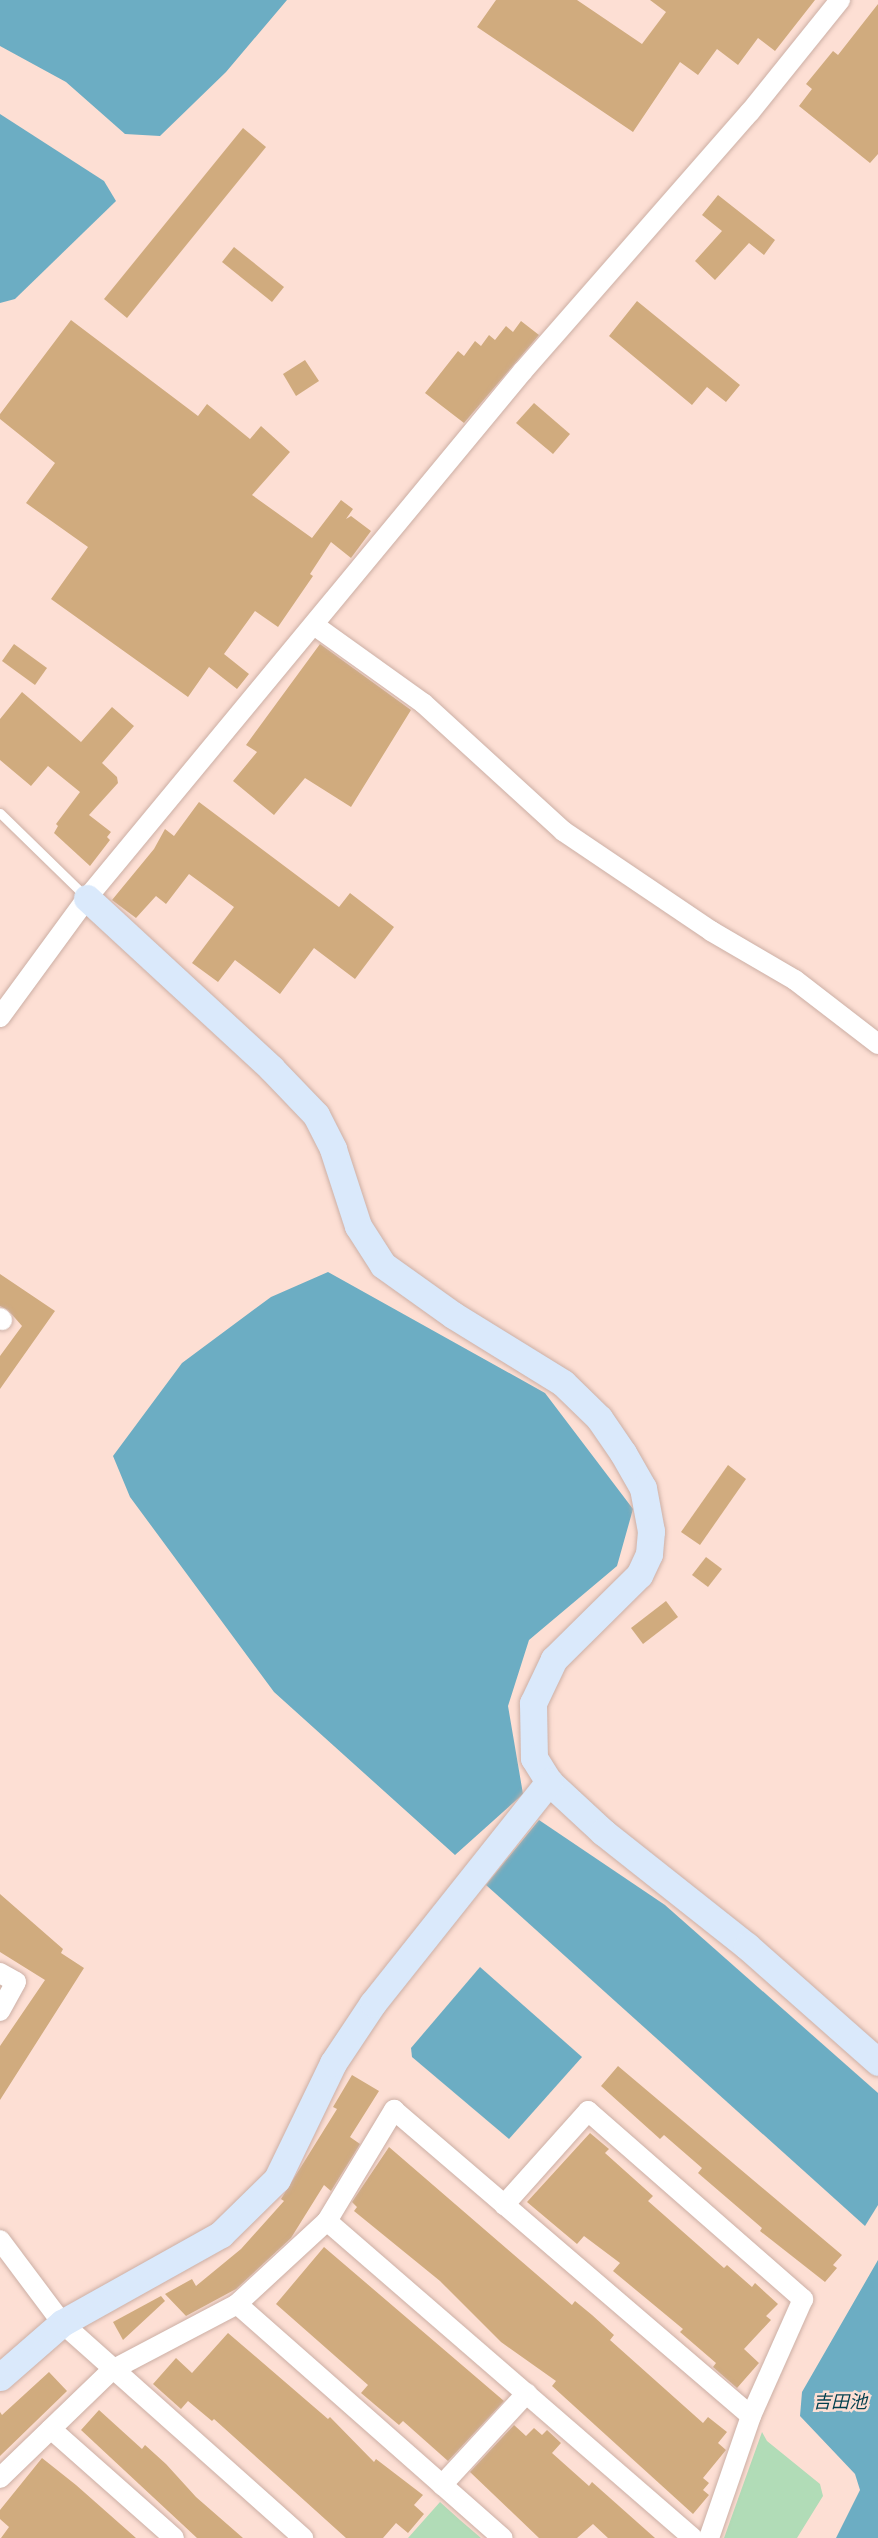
<!DOCTYPE html>
<html>
<head>
<meta charset="utf-8">
<style>
  body { margin:0 }
  #map { position:relative; width:878px; height:2538px; overflow:hidden; background:#fddfd4; font-family:"Archivo Narrow","Noto Sans JP",sans-serif }
  div>[style] { position:absolute }
  .green>* { inset:0; background:#b1dcb7 }
  .water>* { inset:0; background:#6cadc3 }
  .building>* { inset:0; background:#d0ab7e }
  .roads { filter:drop-shadow(0 0 2px #ccafa5) drop-shadow(0 0 2px #ccafa5) }
  .lane>* { height:9px; margin:-4.5px; padding:0 4.5px; transform-origin:4.5px; border-radius:4.5px; background:#fff }
  .street>* { height:20px; margin:-10px; padding:0 10px; transform-origin:10px; border-radius:10px; background:#fff }
  .secondary>* { height:27px; margin:-13.5px; padding:0 13.5px; transform-origin:13.5px; border-radius:13.5px; background:#dae9fb }
  span { translate:-50% -50%; white-space:nowrap; text-align:center; line-height:1.15; -webkit-text-stroke:5px #fddfd4; paint-order:stroke }
  .water-label { font-size:18px; color:#013f4e; font-style:italic }
</style>
</head>
<body>
<div id="map">
  <div class="green">
    <i style="clip-path:polygon(762px 2432px,767px 2441px,820px 2484px,823px 2496px,797px 2538px,724px 2538px)"></i>
    <i style="clip-path:polygon(440px 2502px,460px 2520px,481px 2538px,408px 2538px)"></i>
  </div>
  <div class="water">
    <i style="clip-path:polygon(0 0,287px 0,226px 72px,160px 136px,125px 134px,66px 82px,0 46px)"></i>
    <i style="clip-path:polygon(0 114px,104px 181px,116px 201px,15px 299px,0 303px)"></i>
    <i style="clip-path:polygon(328px 1272px,545px 1393px,633px 1509px,617px 1566px,529px 1640px,508px 1706px,523px 1794px,455px 1855px,274px 1692px,130px 1497px,113px 1456px,182px 1363px,271px 1297px)"></i>
    <i style="clip-path:polygon(539px 1820px,665px 1905px,878px 2093px,878px 2205px,865px 2226px,486px 1885px)"></i>
    <i style="clip-path:polygon(480px 1967px,582px 2057px,509px 2139px,412px 2057px,411px 2048px)"></i>
    <i style="clip-path:polygon(878px 2260px,878px 2538px,836px 2538px,860px 2490px,855px 2474px,800px 2416px,802px 2392px)"></i>
  </div>
  <div class="building">
    <i style="clip-path:polygon(496px 0,577px 0,642px 44px,666px 12px,650px 0,815px 0,775px 51px,758px 38px,738px 65px,717px 49px,698px 75px,680px 62px,633px 132px,477px 27px)"></i>
    <i style="clip-path:polygon(878px 4px,878px 154px,870px 163px,799px 106px,812px 89px,806px 84px,833px 51px,838px 55px)"></i>
    <i style="clip-path:polygon(243px 128px,266px 147px,127px 318px,104px 299px)"></i>
    <i style="clip-path:polygon(718px 195px,775px 240px,764px 255px,749px 243px,715px 280px,695px 261px,722px 231px,702px 215px)"></i>
    <i style="clip-path:polygon(234px 247px,284px 287px,272px 302px,222px 262px)"></i>
    <i style="clip-path:polygon(637px 301px,740px 385px,726px 402px,707px 387px,692px 405px,609px 336px)"></i>
    <i style="clip-path:polygon(71px 320px,198px 416px,207px 404px,250px 439px,261px 426px,290px 452px,252px 495px,312px 538px,341px 500px,353px 509px,346px 519px,351px 516px,371px 531px,351px 558px,331px 542px,310px 574px,313px 576px,278px 627px,255px 611px,224px 654px,249px 674px,237px 689px,209px 667px,188px 697px,51px 599px,88px 547px,26px 503px,55px 463px,0 419px,0 414px)"></i>
    <i style="clip-path:polygon(521px 321px,539px 335px,464px 423px,425px 393px,458px 351px,464px 356px,475px 341px,481px 346px,489px 335px,495px 340px,506px 326px,513px 332px)"></i>
    <i style="clip-path:polygon(305px 360px,319px 381px,296px 396px,283px 374px)"></i>
    <i style="clip-path:polygon(534px 403px,570px 434px,553px 454px,516px 423px)"></i>
    <i style="clip-path:polygon(14px 644px,47px 668px,35px 685px,2px 661px)"></i>
    <i style="clip-path:polygon(320px 644px,411px 710px,351px 807px,305px 778px,274px 815px,233px 781px,257px 752px,246px 745px)"></i>
    <i style="clip-path:polygon(22px 692px,81px 742px,112px 707px,134px 726px,102px 763px,117px 777px,118px 783px,89px 815px,111px 832px,107px 837px,110px 840px,90px 866px,54px 833px,58px 826px,56px 824px,80px 792px,48px 766px,31px 786px,0 760px,0 719px)"></i>
    <i style="clip-path:polygon(199px 802px,339px 907px,350px 893px,394px 927px,355px 979px,314px 948px,280px 994px,235px 960px,218px 982px,192px 963px,234px 907px,189px 874px,166px 904px,156px 896px,136px 918px,112px 900px,154px 849px,165px 829px,174px 836px)"></i>
    <i style="clip-path:polygon(0 1274px,55px 1311px,0 1389px,0 1356px,22px 1326px,8px 1310px,0 1306px)"></i>
    <i style="clip-path:polygon(728px 1465px,746px 1479px,700px 1545px,681px 1532px)"></i>
    <i style="clip-path:polygon(706px 1557px,722px 1569px,708px 1587px,692px 1575px)"></i>
    <i style="clip-path:polygon(666px 1601px,678px 1617px,643px 1644px,631px 1628px)"></i>
    <i style="clip-path:polygon(0 1894px,63px 1949px,61px 1953px,84px 1968px,0 2100px,0 2046px,45px 1980px,0 1952px)"></i>
    <i style="clip-path:polygon(618px 2066px,842px 2255px,833px 2265px,837px 2268px,825px 2282px,760px 2231px,762px 2228px,698px 2173px,702px 2168px,664px 2135px,660px 2139px,601px 2086px)"></i>
    <i style="clip-path:polygon(352px 2075px,379px 2091px,350px 2137px,360px 2144px,331px 2191px,324px 2185px,291px 2238px,236px 2289px,186px 2316px,165px 2294px,192px 2279px,196px 2286px,241px 2249px,284px 2201px,281px 2199px,337px 2109px,333px 2107px)"></i>
    <i style="clip-path:polygon(590px 2133px,609px 2149px,605px 2153px,653px 2196px,648px 2201px,724px 2268px,727px 2265px,752px 2287px,755px 2283px,778px 2304px,766px 2316px,771px 2320px,744px 2349px,759px 2363px,737px 2388px,713px 2367px,716px 2363px,680px 2332px,683px 2329px,613px 2271px,620px 2263px,584px 2236px,577px 2244px,527px 2202px)"></i>
    <i style="clip-path:polygon(389px 2147px,572px 2305px,575px 2301px,592px 2315px,614px 2335px,610px 2340px,703px 2423px,708px 2417px,727px 2432px,718px 2443px,726px 2450px,703px 2478px,709px 2483px,703px 2490px,709px 2495px,693px 2514px,552px 2386px,556px 2381px,501px 2342px,440px 2281px,354px 2211px,357px 2207px,352px 2202px)"></i>
    <i style="clip-path:polygon(324px 2247px,504px 2401px,448px 2461px,403px 2421px,399px 2425px,361px 2393px,368px 2385px,276px 2304px)"></i>
    <i style="clip-path:polygon(161px 2296px,165px 2301px,123px 2340px,113px 2322px)"></i>
    <i style="clip-path:polygon(228px 2333px,328px 2419px,330px 2417px,374px 2462px,376px 2459px,423px 2495px,414px 2505px,424px 2514px,408px 2533px,396px 2523px,383px 2538px,346px 2538px,214px 2419px,212px 2421px,188px 2401px,181px 2409px,153px 2384px,176px 2358px,192px 2373px)"></i>
    <i style="clip-path:polygon(49px 2372px,67px 2391px,0 2456px,0 2412px,2px 2415px)"></i>
    <i style="clip-path:polygon(99px 2410px,142px 2449px,145px 2445px,166px 2464px,196px 2497px,243px 2538px,197px 2538px,81px 2430px)"></i>
    <i style="clip-path:polygon(514px 2425px,526px 2436px,534px 2428px,542px 2435px,547px 2430px,561px 2443px,552px 2453px,589px 2486px,592px 2482px,655px 2538px,608px 2538px,593px 2524px,577px 2538px,539px 2538px,470px 2472px)"></i>
    <i style="clip-path:polygon(42px 2458px,76px 2485px,136px 2538px,1px 2538px,9px 2527px,0 2519px,0 2510px)"></i>
  </div>
  <div class="roads">
    <div class="lane">
      <i style="left:0;top:813px;width:120px;rotate:44.3deg"></i>
    </div>
    <div class="street">
      <i style="left:314px;top:625px;width:134px;rotate:35.6deg"></i>
      <i style="left:423px;top:703px;width:190px;rotate:42.4deg"></i>
      <i style="left:563px;top:831px;width:179px;rotate:34deg"></i>
      <i style="left:711px;top:931px;width:97px;rotate:30.3deg"></i>
      <i style="left:795px;top:980px;width:105px;rotate:37.6deg"></i>
      <i style="left:0;top:1017px;width:147px;rotate:-53.8deg"></i>
      <i style="left:87px;top:898px;width:684px;rotate:-50.4deg"></i>
      <i style="left:523px;top:371px;width:344px;rotate:-48.8deg"></i>
      <i style="left:750px;top:112px;width:144px;rotate:-51.2deg"></i>
      <i style="left:0;top:1318px;width:3px;rotate:45deg"></i>
      <i style="left:0;top:1973px;width:18px;rotate:29deg"></i>
      <i style="left:16px;top:1982px;width:33px;rotate:119deg"></i>
      <i style="left:504px;top:2205px;width:126px;rotate:-48.2deg"></i>
      <i style="left:588px;top:2111px;width:286px;rotate:41.2deg"></i>
      <i style="left:803px;top:2299px;width:128px;rotate:114deg"></i>
      <i style="left:327px;top:2221px;width:484px;rotate:40.9deg"></i>
      <i style="left:0;top:2240px;width:104px;rotate:53.2deg"></i>
      <i style="left:62px;top:2323px;width:323px;rotate:41.7deg"></i>
      <i style="left:237px;top:2304px;width:354px;rotate:41.4deg"></i>
      <i style="left:51px;top:2429px;width:164px;rotate:41.5deg"></i>
      <i style="left:0;top:2478px;width:156px;rotate:-44deg"></i>
      <i style="left:112px;top:2370px;width:141px;rotate:-27.8deg"></i>
      <i style="left:237px;top:2304px;width:122px;rotate:-42.7deg"></i>
      <i style="left:327px;top:2221px;width:130px;rotate:-58.9deg"></i>
      <i style="left:394px;top:2110px;width:470px;rotate:40.6deg"></i>
      <i style="left:751px;top:2416px;width:129px;rotate:109deg"></i>
      <i style="left:442px;top:2485px;width:125px;rotate:-47.3deg"></i>
    </div>
    <div class="secondary">
      <i style="left:87px;top:898px;width:251px;rotate:42.7deg"></i>
      <i style="left:271px;top:1068px;width:65px;rotate:46.2deg"></i>
      <i style="left:316px;top:1115px;width:38px;rotate:63deg"></i>
      <i style="left:333px;top:1149px;width:81px;rotate:72deg"></i>
      <i style="left:358px;top:1226px;width:46px;rotate:57.3deg"></i>
      <i style="left:383px;top:1265px;width:86px;rotate:35.5deg"></i>
      <i style="left:453px;top:1315px;width:129px;rotate:31.7deg"></i>
      <i style="left:563px;top:1383px;width:50px;rotate:44.2deg"></i>
      <i style="left:599px;top:1418px;width:42px;rotate:55.6deg"></i>
      <i style="left:623px;top:1453px;width:40px;rotate:60.3deg"></i>
      <i style="left:643px;top:1488px;width:44px;rotate:79.5deg"></i>
      <i style="left:651px;top:1531px;width:23px;rotate:95deg"></i>
      <i style="left:649px;top:1554px;width:23px;rotate:115deg"></i>
      <i style="left:639px;top:1575px;width:120px;rotate:135.3deg"></i>
      <i style="left:554px;top:1659px;width:49px;rotate:115.5deg"></i>
      <i style="left:533px;top:1703px;width:55px;rotate:89deg"></i>
      <i style="left:534px;top:1758px;width:28px;rotate:58deg"></i>
      <i style="left:549px;top:1782px;width:74px;rotate:42.8deg"></i>
      <i style="left:603px;top:1832px;width:184px;rotate:38.4deg"></i>
      <i style="left:747px;top:1946px;width:175px;rotate:41.5deg"></i>
      <i style="left:0;top:2377px;width:82px;rotate:-41.1deg"></i>
      <i style="left:62px;top:2323px;width:182px;rotate:-29.2deg"></i>
      <i style="left:221px;top:2234px;width:78px;rotate:-44.5deg"></i>
      <i style="left:277px;top:2179px;width:129px;rotate:-64.2deg"></i>
      <i style="left:333px;top:2063px;width:72px;rotate:-56.3deg"></i>
      <i style="left:373px;top:2003px;width:283px;rotate:-51.5deg"></i>
    </div>
  </div>
  <div class="water-label">
    <span style="left:840px;top:2402px">吉田池</span>
  </div>
</div>
</body>
</html>
